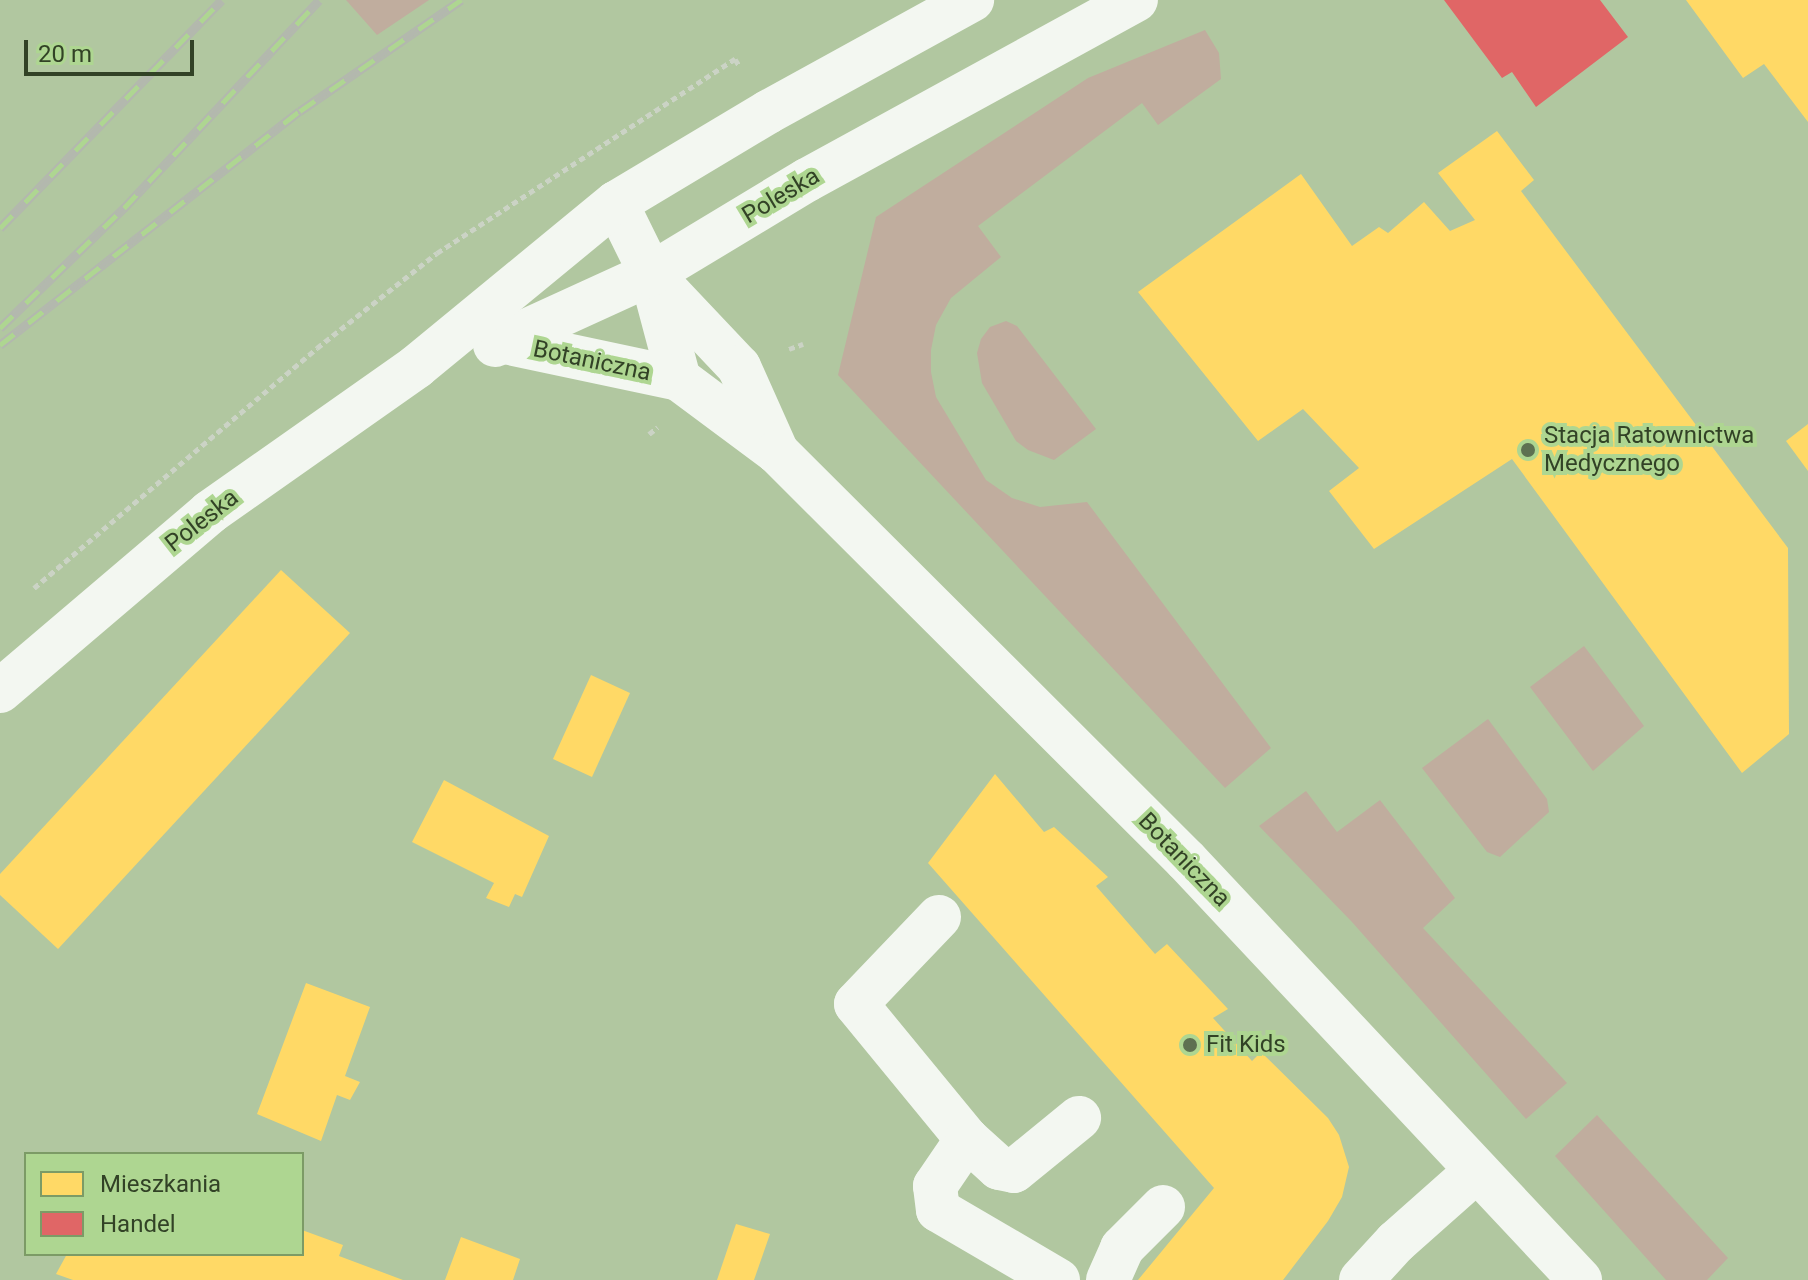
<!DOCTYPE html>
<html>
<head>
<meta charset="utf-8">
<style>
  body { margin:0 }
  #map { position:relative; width:1808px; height:1280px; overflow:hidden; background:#b1c7a0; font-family:Roboto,sans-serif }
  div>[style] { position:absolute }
  .green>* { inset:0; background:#c0ad9e }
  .homes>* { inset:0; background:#ffd966 }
  .shops>* { inset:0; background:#e06666 }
  .path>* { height:5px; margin-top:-2.5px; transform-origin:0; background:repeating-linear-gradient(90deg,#cbd3c5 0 6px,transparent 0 10px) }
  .minor>* { height:44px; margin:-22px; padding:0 22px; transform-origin:22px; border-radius:22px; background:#f3f7f1 }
  .major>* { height:44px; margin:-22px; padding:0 22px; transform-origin:22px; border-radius:22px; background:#f3f7f1 }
  .rail>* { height:9px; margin-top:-4.5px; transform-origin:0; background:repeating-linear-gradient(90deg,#aed691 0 18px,#b3b8ae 0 36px); box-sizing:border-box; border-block:2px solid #b3b8ae }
  .dots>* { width:22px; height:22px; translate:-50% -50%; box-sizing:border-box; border:4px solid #aed691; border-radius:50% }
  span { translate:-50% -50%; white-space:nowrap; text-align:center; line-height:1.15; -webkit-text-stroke:8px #aed691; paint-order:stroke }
  .street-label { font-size:24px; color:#324226 }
  .poi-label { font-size:24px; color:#324226 }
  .left { translate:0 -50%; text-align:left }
  .legend { position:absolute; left:24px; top:1152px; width:280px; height:104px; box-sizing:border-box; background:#aed691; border:2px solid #7c9b66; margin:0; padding:10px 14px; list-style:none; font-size:24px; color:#324226 }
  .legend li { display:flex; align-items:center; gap:16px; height:40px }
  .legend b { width:40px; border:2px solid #7c9b66 }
  .scale { position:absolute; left:24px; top:40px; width:170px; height:36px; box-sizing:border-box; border:4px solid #324226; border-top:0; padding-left:10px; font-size:24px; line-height:28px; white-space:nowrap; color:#324226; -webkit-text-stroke:6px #aed691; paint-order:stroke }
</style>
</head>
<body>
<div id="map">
  <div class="green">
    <i style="clip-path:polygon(346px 0,429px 0,377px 35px)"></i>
    <i style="clip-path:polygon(1205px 30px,1219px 53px,1221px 79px,1158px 125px,1142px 103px,978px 226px,1001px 257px,951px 298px,936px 325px,931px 350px,931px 372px,936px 397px,986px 480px,1012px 498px,1040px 507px,1087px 502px,1271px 748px,1225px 788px,838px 375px,876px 217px,1088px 78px)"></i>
    <i style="clip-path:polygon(1006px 321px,1017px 326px,1096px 429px,1054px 460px,1028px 450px,1016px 441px,982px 383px,977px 353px,981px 339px,990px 327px)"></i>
    <i style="clip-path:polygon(1584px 646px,1644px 726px,1593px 771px,1530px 687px)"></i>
    <i style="clip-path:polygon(1488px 719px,1547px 799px,1549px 812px,1500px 857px,1487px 852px,1422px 768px)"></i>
    <i style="clip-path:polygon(1306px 791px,1337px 832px,1380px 800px,1455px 898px,1423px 928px,1567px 1083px,1526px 1119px,1352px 922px,1259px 826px)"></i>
    <i style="clip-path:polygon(1597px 1115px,1728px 1258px,1707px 1280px,1666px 1280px,1555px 1156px)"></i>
  </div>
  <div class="homes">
    <i style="clip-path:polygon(1686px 0,1808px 0,1808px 122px,1764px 64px,1743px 78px)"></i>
    <i style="clip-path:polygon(1497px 131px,1534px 180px,1521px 191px,1788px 548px,1789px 734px,1742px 773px,1512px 459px,1374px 549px,1329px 491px,1359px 468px,1303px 409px,1258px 441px,1138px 292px,1301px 174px,1352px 246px,1379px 227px,1388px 233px,1424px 202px,1450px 231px,1475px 220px,1438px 173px)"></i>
    <i style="clip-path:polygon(1808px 424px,1808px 471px,1786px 441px)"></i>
    <i style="clip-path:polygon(281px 570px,350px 633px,58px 949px,0 895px,0 874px)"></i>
    <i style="clip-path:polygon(591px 675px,630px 693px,592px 777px,553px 759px)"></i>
    <i style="clip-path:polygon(995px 774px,1044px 832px,1054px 827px,1108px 877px,1096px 886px,1155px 954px,1167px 944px,1228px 1009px,1213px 1018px,1252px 1061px,1261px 1052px,1328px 1118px,1339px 1135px,1349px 1167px,1342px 1197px,1328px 1221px,1283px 1280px,1138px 1280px,1214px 1188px,928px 863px)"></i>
    <i style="clip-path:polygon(444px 780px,549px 836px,522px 897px,515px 894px,509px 907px,486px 898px,494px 883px,412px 842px)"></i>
    <i style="clip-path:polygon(306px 983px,370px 1007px,345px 1076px,360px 1082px,350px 1100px,337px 1095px,321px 1141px,257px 1114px)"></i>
    <i style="clip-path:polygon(736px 1224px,770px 1234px,754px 1280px,717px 1280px)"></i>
    <i style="clip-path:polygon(302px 1230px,343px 1245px,339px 1256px,403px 1280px,73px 1280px,56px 1274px,67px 1254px,302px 1254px)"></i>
    <i style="clip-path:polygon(461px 1237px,520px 1259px,513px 1280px,445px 1280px)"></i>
  </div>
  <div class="shops">
    <i style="clip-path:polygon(1444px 0,1600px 0,1628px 37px,1536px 107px,1512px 72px,1502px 78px)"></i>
  </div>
  <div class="path">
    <i style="left:789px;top:349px;width:15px;rotate:-20deg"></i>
    <i style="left:649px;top:434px;width:11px;rotate:-38deg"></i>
    <i style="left:34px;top:588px;width:371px;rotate:-40.3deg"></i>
    <i style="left:317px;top:348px;width:153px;rotate:-38.4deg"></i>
    <i style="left:437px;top:253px;width:356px;rotate:-33.1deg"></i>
    <i style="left:735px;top:59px;width:9px;rotate:58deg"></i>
  </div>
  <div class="minor">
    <i style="left:939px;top:917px;width:120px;rotate:133.7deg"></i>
    <i style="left:856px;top:1004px;width:175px;rotate:50.6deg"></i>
    <i style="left:967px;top:1139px;width:57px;rotate:124.2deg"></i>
    <i style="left:935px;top:1186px;width:24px;rotate:83deg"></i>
    <i style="left:938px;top:1210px;width:139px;rotate:30.3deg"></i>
    <i style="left:967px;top:1139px;width:43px;rotate:42.2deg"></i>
    <i style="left:999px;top:1168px;width:15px;rotate:11deg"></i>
    <i style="left:1014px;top:1171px;width:84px;rotate:-39.2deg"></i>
    <i style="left:1108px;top:1280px;width:35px;rotate:-66deg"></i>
    <i style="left:1122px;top:1248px;width:58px;rotate:-45deg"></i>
    <i style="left:1361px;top:1280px;width:52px;rotate:-47.4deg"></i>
    <i style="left:1396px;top:1242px;width:107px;rotate:-41.6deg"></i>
  </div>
  <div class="major">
    <i style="left:616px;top:203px;width:79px;rotate:63.8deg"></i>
    <i style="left:651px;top:274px;width:109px;rotate:75.1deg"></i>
    <i style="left:651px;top:274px;width:128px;rotate:46.6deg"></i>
    <i style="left:739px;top:367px;width:93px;rotate:65.9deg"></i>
    <i style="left:505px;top:342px;width:178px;rotate:12deg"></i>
    <i style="left:679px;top:379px;width:122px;rotate:36.7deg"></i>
    <i style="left:777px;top:452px;width:578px;rotate:44.93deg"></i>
    <i style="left:1186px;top:860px;width:576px;rotate:46.83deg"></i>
    <i style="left:495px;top:345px;width:171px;rotate:-24.5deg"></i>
    <i style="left:651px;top:274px;width:182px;rotate:-31.1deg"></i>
    <i style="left:807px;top:180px;width:375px;rotate:-28.7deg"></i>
    <i style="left:0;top:691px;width:276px;rotate:-40.4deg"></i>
    <i style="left:210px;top:512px;width:252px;rotate:-35.1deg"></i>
    <i style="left:416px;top:367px;width:259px;rotate:-39.4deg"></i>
    <i style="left:616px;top:203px;width:177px;rotate:-30.9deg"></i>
    <i style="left:768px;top:112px;width:233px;rotate:-28.8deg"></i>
  </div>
  <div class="rail">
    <i style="left:0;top:228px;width:318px;rotate:-45.8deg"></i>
    <i style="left:0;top:328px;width:173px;rotate:-44.1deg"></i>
    <i style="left:124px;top:208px;width:285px;rotate:-46.8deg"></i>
    <i style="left:0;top:345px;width:380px;rotate:-38deg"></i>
    <i style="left:300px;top:111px;width:196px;rotate:-34.6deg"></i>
  </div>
  <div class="dots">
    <i style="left:1528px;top:450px;background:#5e7151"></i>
    <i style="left:1190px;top:1045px;background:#5e7151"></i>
  </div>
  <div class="street-label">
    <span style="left:781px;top:196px;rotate:-31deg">Poleska</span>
    <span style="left:592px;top:361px;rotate:12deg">Botaniczna</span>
    <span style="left:202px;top:521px;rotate:-38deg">Poleska</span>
    <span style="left:1184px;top:860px;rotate:46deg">Botaniczna</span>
  </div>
  <div class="poi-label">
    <span class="left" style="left:1544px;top:450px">Stacja Ratownictwa<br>Medycznego</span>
    <span class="left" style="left:1206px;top:1045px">Fit Kids</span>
  </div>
  <ul class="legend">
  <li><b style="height:22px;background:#ffd966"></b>Mieszkania</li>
  <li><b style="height:22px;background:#e06666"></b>Handel</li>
  </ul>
  <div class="scale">20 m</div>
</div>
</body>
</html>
